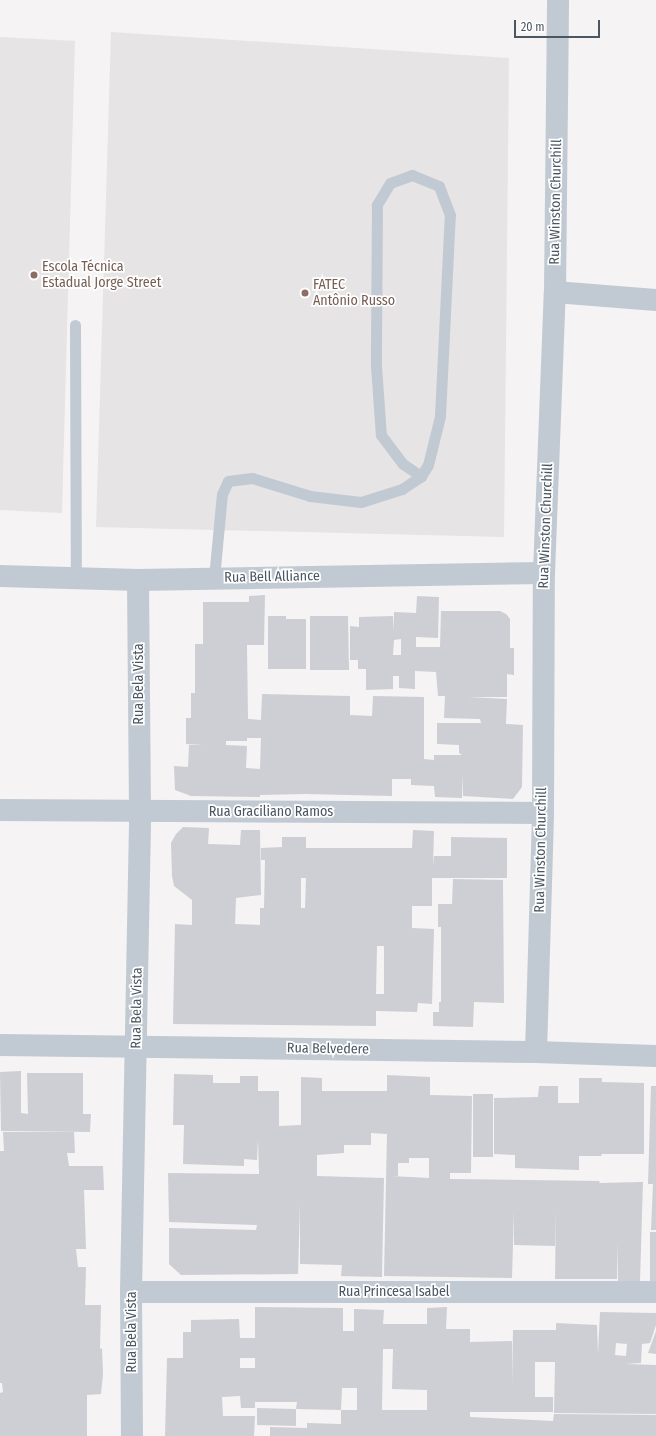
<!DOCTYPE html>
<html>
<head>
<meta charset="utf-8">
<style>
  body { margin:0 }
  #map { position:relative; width:656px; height:1436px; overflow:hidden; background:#f5f3f3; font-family:"Fira Sans Condensed",sans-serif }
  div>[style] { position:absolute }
  .education>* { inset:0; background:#e6e4e5 }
  .building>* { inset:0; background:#cdcfd5 }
  .lane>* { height:11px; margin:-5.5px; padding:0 5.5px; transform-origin:5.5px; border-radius:5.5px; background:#c1cad2 }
  .street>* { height:22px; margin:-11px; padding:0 11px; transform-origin:11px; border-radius:11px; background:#c1cad2 }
  .dots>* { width:11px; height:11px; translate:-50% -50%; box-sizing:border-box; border:2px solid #fff; border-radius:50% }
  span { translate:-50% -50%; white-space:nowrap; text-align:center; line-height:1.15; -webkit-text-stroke:3.5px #fff; paint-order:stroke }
  .street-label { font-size:14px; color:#4a5661 }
  .education-label { font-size:14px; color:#785e54 }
  .left { translate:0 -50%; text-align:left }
  .scale { position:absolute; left:514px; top:20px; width:86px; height:18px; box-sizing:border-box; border:2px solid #4a5661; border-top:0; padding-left:5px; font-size:12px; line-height:14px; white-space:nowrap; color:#4a5661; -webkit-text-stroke:3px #fff; paint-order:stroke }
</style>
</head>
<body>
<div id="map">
  <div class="education">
    <i style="clip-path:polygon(111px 32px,509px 58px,504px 537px,96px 527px)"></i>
    <i style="clip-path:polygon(0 37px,75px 41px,62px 513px,0 510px)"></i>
  </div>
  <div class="building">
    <i style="clip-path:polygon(evenodd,265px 595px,264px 645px,247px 645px,248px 719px,261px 720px,262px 694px,350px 696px,350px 715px,372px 716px,373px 696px,424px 697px,424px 759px,434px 760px,434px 755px,462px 755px,459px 753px,459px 745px,437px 744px,437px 723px,491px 723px,481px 723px,480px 719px,444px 718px,445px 696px,438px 696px,436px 672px,415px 671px,415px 689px,399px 688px,399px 676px,393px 676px,393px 689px,366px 690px,366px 669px,358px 669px,358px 660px,350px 660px,350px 626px,359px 627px,359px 617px,393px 616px,394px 631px,394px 612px,416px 613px,417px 596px,439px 597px,438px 638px,416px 637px,416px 647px,440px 647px,441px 611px,500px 611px,506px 614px,510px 619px,510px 648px,514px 648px,514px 675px,507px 674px,507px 697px,468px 697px,507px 699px,506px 724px,523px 725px,522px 787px,513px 799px,463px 796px,462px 775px,462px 798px,435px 797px,434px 786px,411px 785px,411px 779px,392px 779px,392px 796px,305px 794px,260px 795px,260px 797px,191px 796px,175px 790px,174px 766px,188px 767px,189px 745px,203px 745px,186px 744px,186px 718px,191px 718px,191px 693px,195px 693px,195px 644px,203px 644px,203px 602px,249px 602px,249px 596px,265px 595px,401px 639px,401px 655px,393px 655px,394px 640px,401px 639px,265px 595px,247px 738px,261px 738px,260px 769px,246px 768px,247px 746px,226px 745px,226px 741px,247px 741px,247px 738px)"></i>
    <i style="clip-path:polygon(268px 616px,286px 616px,286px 619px,306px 619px,306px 669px,268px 669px)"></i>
    <i style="clip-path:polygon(310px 616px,348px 616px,349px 670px,310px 670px)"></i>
    <i style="clip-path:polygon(evenodd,183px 827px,209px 828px,208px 844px,240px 845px,241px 830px,260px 830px,261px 895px,236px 898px,235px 924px,260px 925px,260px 908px,264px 908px,265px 860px,261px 860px,261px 848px,282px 847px,282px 837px,306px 837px,306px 856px,306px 848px,412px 848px,413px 830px,434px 831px,433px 866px,434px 856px,451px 856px,451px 837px,507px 838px,507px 878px,432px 878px,432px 906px,412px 906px,412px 928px,434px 929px,432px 1004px,418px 1003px,417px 1012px,376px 1011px,376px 1026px,173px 1024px,175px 924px,192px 925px,192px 900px,174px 886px,172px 876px,171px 843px,176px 834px,183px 827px,301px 878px,306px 878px,305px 908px,301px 908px,301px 878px,183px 827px,377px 946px,384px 946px,384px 994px,376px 994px,377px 946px)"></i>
    <i style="clip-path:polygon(453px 879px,503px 880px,504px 1003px,474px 1002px,473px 1027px,433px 1026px,433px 1012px,439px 1012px,439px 1002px,441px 1002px,441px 927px,438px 927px,438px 904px,452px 904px)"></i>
    <i style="clip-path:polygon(21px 1071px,21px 1113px,28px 1114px,27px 1073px,83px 1073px,83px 1114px,91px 1114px,90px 1132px,1px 1131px,0 1072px)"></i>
    <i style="clip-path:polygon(evenodd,174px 1074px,213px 1075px,213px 1083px,240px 1083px,240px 1076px,258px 1076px,258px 1091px,279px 1091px,279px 1126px,301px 1125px,301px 1077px,322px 1078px,322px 1091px,387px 1091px,387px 1075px,430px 1077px,430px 1095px,472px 1096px,471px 1173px,450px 1173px,450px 1179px,600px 1181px,599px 1183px,643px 1182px,640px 1282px,618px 1281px,618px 1241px,617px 1279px,555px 1279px,556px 1209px,555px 1246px,514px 1245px,514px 1210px,512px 1278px,384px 1276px,387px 1134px,371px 1133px,371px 1145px,344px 1145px,344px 1153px,317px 1155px,317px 1176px,384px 1178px,382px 1277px,341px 1276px,342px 1265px,300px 1264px,300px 1204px,298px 1274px,181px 1275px,169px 1264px,169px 1228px,256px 1230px,257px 1225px,169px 1222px,168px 1173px,259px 1174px,258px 1139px,257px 1160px,244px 1159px,244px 1166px,183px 1164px,184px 1125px,173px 1125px,174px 1074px,409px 1158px,429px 1158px,429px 1178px,391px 1176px,398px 1176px,398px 1163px,409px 1163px,409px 1158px)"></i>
    <i style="clip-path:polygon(579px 1078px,602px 1078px,602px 1082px,644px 1083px,644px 1154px,602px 1154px,601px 1156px,579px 1156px,579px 1170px,515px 1168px,515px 1155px,494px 1154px,494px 1098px,538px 1097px,539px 1086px,558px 1086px,558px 1103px,579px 1103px)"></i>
    <i style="clip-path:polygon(651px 1086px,656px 1086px,656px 1230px,651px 1230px,653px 1184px,648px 1184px)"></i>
    <i style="clip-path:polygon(473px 1094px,493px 1094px,493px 1157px,473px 1157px)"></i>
    <i style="clip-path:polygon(3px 1132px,74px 1132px,75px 1153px,67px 1153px,69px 1166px,103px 1166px,104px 1190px,84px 1190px,86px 1249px,76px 1249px,78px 1267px,86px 1267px,85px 1305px,101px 1305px,100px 1349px,102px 1348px,103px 1374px,101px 1394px,87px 1395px,87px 1436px,0 1436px,0 1393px,3px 1392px,2px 1383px,0 1383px,0 1151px,4px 1151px)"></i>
    <i style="clip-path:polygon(650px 1232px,656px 1232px,656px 1284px,650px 1284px)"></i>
    <i style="clip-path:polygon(evenodd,255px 1307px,343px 1308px,343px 1331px,354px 1331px,354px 1309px,384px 1310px,383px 1324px,427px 1324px,427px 1308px,447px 1307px,446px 1329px,470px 1329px,470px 1342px,512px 1341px,512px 1384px,513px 1330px,556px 1330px,556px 1323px,597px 1325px,598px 1354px,600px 1312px,656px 1313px,656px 1325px,650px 1343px,642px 1344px,641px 1363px,625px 1364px,656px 1365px,656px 1414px,554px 1413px,555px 1362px,535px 1362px,535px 1397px,553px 1397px,553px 1412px,470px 1412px,470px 1388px,470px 1417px,553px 1421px,554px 1414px,656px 1415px,656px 1436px,270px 1436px,270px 1427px,307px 1428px,307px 1423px,341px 1424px,341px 1410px,357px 1410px,357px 1388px,342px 1388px,341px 1410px,296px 1409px,297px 1402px,255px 1402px,255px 1408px,241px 1408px,240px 1396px,222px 1397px,223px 1416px,255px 1416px,254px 1436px,165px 1436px,167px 1358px,183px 1358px,183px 1332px,191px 1332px,191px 1320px,239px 1319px,240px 1338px,255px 1338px,255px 1307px,616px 1343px,627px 1344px,626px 1356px,615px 1355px,616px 1343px,255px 1307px,383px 1349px,393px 1349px,392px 1389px,427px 1390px,427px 1410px,382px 1410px,383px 1349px,255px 1307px,240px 1358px,255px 1358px,255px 1368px,240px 1368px,240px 1358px)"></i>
    <i style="clip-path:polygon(656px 1331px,656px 1354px,648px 1353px)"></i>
    <i style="clip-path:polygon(257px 1408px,296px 1409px,296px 1426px,257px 1425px)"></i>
  </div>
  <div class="lane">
    <i style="left:75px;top:325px;width:253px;rotate:89.8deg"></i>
    <i style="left:214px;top:578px;width:84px;rotate:-84.6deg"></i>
    <i style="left:222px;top:494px;width:14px;rotate:-65deg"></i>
    <i style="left:228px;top:481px;width:24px;rotate:-7deg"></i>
    <i style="left:252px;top:478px;width:61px;rotate:17.2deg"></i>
    <i style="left:310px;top:496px;width:51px;rotate:6.7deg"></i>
    <i style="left:361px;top:502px;width:43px;rotate:-17.6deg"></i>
    <i style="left:402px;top:489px;width:23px;rotate:-34deg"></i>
    <i style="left:421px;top:476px;width:13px;rotate:-58deg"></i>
    <i style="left:428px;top:465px;width:50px;rotate:-76.2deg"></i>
    <i style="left:440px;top:416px;width:201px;rotate:-87.2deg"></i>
    <i style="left:450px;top:215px;width:31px;rotate:-111deg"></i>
    <i style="left:439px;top:186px;width:29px;rotate:-158deg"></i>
    <i style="left:412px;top:175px;width:23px;rotate:160deg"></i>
    <i style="left:390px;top:183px;width:26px;rotate:121deg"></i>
    <i style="left:377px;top:205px;width:161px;rotate:90.4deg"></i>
    <i style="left:376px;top:366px;width:69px;rotate:85.9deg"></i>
    <i style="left:381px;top:435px;width:36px;rotate:53deg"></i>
    <i style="left:403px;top:464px;width:22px;rotate:34deg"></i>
  </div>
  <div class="street">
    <i style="left:555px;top:292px;width:101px;rotate:4.5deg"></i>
    <i style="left:0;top:576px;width:138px;rotate:1.7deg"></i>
    <i style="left:138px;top:580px;width:406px;rotate:-1deg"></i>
    <i style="left:0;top:810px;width:543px;rotate:0.32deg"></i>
    <i style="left:0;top:1045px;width:536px;rotate:0.75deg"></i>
    <i style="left:536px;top:1052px;width:120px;rotate:1.9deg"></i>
    <i style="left:536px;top:1052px;width:239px;rotate:-88.3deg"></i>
    <i style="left:543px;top:813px;width:240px;rotate:-89.8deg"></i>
    <i style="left:544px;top:573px;width:281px;rotate:-87.8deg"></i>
    <i style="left:555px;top:292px;width:292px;rotate:-89.4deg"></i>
    <i style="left:131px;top:1292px;width:525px"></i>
    <i style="left:132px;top:1436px;width:144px;rotate:-90.4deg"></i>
    <i style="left:131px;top:1292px;width:481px;rotate:-88.9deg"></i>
    <i style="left:140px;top:811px;width:231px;rotate:-90.5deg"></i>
  </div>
  <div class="dots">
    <i style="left:34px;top:275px;background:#8d6e63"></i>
    <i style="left:305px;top:293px;background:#8d6e63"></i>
  </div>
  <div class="street-label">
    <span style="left:556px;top:202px;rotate:-89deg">Rua Winston Churchill</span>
    <span style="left:546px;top:526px;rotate:-88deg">Rua Winston Churchill</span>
    <span style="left:272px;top:577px;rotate:-1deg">Rua Bell Alliance</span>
    <span style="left:139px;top:684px;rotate:-90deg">Rua Bela Vista</span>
    <span style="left:271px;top:812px">Rua Graciliano Ramos</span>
    <span style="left:541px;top:850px;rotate:-89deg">Rua Winston Churchill</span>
    <span style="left:137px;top:1008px;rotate:-89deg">Rua Bela Vista</span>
    <span style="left:328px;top:1049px;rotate:1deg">Rua Belvedere</span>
    <span style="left:394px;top:1292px">Rua Princesa Isabel</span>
    <span style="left:132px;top:1332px;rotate:-90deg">Rua Bela Vista</span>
  </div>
  <div class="education-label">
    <span class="left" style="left:42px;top:275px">Escola Técnica<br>Estadual Jorge Street</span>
    <span class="left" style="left:313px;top:293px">FATEC<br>Antônio Russo</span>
  </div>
  <div class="scale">20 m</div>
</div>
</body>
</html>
